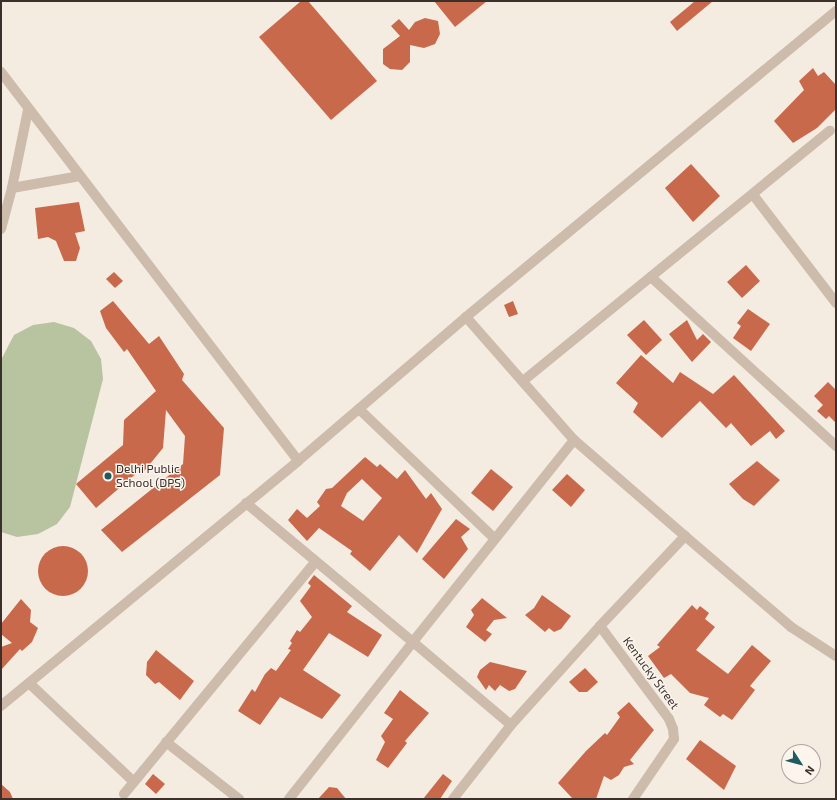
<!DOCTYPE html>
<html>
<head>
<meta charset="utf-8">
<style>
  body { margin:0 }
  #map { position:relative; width:837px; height:800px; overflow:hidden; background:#f4ebe1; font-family:"Exo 2",sans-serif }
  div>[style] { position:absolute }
  .green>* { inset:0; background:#b8c4a0 }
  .building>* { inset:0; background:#c8694b }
  .round { border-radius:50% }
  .street>* { height:10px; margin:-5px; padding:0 5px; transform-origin:5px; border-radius:5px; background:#cdbbac }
  .dots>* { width:11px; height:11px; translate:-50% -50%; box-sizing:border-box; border:2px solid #fbf5ee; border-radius:50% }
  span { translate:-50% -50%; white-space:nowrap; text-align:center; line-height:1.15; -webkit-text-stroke:3px #fbf5ee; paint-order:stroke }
  .poi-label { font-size:12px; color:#3b302b }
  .left { translate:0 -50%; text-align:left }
  .street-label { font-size:12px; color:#3b302b }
  .frame { position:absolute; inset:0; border:2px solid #3b302b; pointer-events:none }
  .north { position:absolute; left:781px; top:744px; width:40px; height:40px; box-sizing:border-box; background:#fbf5ee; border:1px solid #aea6a0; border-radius:50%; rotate:126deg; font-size:11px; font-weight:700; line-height:16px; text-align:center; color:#3b302b }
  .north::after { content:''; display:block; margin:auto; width:14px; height:18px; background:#1f5a5e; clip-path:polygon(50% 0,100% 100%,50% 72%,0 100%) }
</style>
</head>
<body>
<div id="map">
  <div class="green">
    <i style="clip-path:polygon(54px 322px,74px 328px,91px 341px,101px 359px,103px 379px,70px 507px,57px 524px,38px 534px,17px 537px,1px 532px,1px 360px,14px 335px,33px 325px)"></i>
  </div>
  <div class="building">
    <i style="clip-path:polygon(301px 1px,308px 1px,377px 81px,331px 120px,259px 37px)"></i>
    <i style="clip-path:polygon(434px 1px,487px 1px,455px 27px)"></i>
    <i style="clip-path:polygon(695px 1px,713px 1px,677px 31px,670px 22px)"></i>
    <i style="clip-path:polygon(425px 18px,438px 21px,440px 34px,435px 44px,424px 48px,410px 45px,410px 62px,402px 70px,390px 69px,383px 64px,383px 49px,400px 36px,391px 26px,399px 19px,409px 30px,415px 22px)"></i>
    <i style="clip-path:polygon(813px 68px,818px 76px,824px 72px,836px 85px,836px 109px,817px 128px,793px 143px,774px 121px,804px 90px,799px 81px)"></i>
    <i style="clip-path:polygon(691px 164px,720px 196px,693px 222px,665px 188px)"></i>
    <i style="clip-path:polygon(79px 202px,85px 231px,75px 233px,80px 248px,76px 261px,64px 261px,56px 241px,48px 237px,38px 239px,35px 208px)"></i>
    <i style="clip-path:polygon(746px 265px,760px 281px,742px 298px,727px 282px)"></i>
    <i style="clip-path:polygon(114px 272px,123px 281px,115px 288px,106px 279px)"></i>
    <i style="clip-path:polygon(113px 301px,149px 344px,159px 336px,184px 374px,182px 380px,224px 428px,220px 475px,122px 552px,101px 530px,183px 464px,185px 436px,166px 410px,163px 448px,141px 475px,138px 472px,96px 508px,76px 484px,123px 445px,124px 420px,156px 391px,127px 349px,124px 352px,106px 328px,100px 311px)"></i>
    <i style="clip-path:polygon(513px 301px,518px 314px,509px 317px,504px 305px)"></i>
    <i style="clip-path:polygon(748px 309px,770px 324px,751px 351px,733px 338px,741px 326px,737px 323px)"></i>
    <i style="clip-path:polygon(644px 320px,662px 340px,646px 355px,627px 335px)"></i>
    <i style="clip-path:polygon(687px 320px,697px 340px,703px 334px,711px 342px,692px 362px,669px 334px)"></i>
    <i style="clip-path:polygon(641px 355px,673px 383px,680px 372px,713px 394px,734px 375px,785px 431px,776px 439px,770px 431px,751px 446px,731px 423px,726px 428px,700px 401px,662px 438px,633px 412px,638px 403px,616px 383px)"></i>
    <i style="clip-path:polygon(828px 382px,836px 390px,836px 423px,829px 416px,826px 419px,817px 411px,823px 405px,814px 396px)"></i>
    <i style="clip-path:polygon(evenodd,365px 457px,377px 467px,380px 464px,397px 479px,405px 470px,426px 499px,431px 493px,442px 509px,417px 553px,399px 535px,370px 571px,350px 554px,352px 551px,319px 528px,307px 541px,288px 520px,297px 509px,307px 518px,320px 506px,317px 502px,326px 489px,332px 488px,365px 457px,362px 479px,382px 498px,363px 521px,341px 506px,347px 493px,362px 479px)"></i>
    <i style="clip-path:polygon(757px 461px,780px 480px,754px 506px,743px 499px,729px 484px)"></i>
    <i style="clip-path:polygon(491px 469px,513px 487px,493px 511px,471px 493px)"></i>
    <i style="clip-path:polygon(567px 474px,585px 490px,571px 507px,552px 490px)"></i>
    <i style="clip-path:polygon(456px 519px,470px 529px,461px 537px,468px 549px,444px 579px,422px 559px)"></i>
    <i class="round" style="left:38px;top:546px;width:50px;height:50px"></i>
    <i style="clip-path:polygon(314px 575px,352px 606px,347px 612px,382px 635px,368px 657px,329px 633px,303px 670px,341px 695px,322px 719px,280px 697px,260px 725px,238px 711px,252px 689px,255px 692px,265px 674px,271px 668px,276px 671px,291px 650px,288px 649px,292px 643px,290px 641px,297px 630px,300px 632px,312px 617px,300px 601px,311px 586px,308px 583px)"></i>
    <i style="clip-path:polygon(542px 595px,571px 616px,561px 629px,554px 632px,549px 628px,545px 632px,525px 615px,534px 608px)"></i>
    <i style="clip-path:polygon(482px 598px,507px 618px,494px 620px,486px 630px,492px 634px,485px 642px,466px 627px,474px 615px,471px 610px)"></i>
    <i style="clip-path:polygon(21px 599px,31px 610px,30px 622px,38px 628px,32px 642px,22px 651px,20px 649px,1px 670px,1px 647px,12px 643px,1px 634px,1px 624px)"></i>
    <i style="clip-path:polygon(692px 605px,697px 610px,700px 606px,709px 613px,705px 619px,715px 627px,696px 650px,728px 674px,752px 645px,771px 661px,750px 686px,755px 690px,732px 720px,723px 714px,720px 717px,704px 705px,709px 698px,690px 693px,671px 674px,664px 678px,648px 656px,660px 647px,657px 645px)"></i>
    <i style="clip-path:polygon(156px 650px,194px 681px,180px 700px,159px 682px,155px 684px,146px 675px,147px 662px)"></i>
    <i style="clip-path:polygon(490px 662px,527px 671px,515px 689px,509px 691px,500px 685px,495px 691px,489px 685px,486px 690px,477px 677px,480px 670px)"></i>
    <i style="clip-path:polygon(585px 668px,598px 682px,587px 692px,579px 692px,569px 682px)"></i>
    <i style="clip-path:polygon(400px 690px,429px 713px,405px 741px,407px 743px,388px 768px,376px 760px,385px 742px,381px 736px,393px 719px,384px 713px)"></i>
    <i style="clip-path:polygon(629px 702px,654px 730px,630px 760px,634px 764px,624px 767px,619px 775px,611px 780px,604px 776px,596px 799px,573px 799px,558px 783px,586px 751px,605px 733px,607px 735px,620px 717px,617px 713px)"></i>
    <i style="clip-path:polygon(700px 740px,736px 766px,724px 790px,686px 759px)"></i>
    <i style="clip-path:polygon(153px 774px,165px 784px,156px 794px,145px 784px)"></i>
    <i style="clip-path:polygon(443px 774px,452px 781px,440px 799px,423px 799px)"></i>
    <i style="clip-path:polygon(1px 784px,10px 792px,13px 799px,1px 799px)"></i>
    <i style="clip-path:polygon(329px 787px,337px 788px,346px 799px,318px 799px)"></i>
  </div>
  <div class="street">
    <i style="left:1px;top:72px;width:489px;rotate:52.6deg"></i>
    <i style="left:28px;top:110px;width:80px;rotate:101.6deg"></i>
    <i style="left:12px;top:188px;width:69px;rotate:-10deg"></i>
    <i style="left:754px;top:196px;width:135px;rotate:52.5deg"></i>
    <i style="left:1px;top:229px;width:42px;rotate:-75deg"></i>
    <i style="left:651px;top:277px;width:251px;rotate:42.4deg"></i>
    <i style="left:466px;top:317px;width:164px;rotate:48.7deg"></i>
    <i style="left:574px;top:440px;width:258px;rotate:128.6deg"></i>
    <i style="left:413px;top:642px;width:128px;rotate:40.3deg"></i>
    <i style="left:523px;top:381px;width:396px;rotate:-39.2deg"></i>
    <i style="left:359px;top:409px;width:188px;rotate:43.7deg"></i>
    <i style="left:246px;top:503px;width:217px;rotate:39.8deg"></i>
    <i style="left:413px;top:642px;width:200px;rotate:128.3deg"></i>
    <i style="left:685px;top:536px;width:140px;rotate:40.6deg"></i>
    <i style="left:791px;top:627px;width:54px;rotate:32.8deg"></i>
    <i style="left:600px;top:626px;width:116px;rotate:53.4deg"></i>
    <i style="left:669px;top:719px;width:11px;rotate:68deg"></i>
    <i style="left:673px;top:729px;width:10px;rotate:84deg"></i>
    <i style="left:674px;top:739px;width:73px;rotate:124.3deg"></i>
    <i style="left:29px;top:683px;width:143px;rotate:43.3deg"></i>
    <i style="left:1px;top:706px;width:385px;rotate:-39.5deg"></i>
    <i style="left:298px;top:461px;width:221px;rotate:-40.6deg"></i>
    <i style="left:466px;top:317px;width:480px;rotate:-39.6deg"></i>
    <i style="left:166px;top:742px;width:93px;rotate:38deg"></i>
    <i style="left:124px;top:794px;width:301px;rotate:-50.5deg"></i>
    <i style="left:453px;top:799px;width:94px;rotate:-51.9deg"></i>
    <i style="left:511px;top:725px;width:133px;rotate:-48deg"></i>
    <i style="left:600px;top:626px;width:124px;rotate:-46.6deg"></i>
    <i style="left:685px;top:536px;width:147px;rotate:-139.1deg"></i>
  </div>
  <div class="dots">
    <i style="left:108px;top:476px;background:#1f5a5e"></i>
  </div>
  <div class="poi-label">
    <span class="left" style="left:116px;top:476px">Delhi Public<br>School (DPS)</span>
  </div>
  <div class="street-label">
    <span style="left:651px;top:673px;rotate:54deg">Kentucky Street</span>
  </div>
  <div class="frame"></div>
  <div class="north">N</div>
</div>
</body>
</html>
